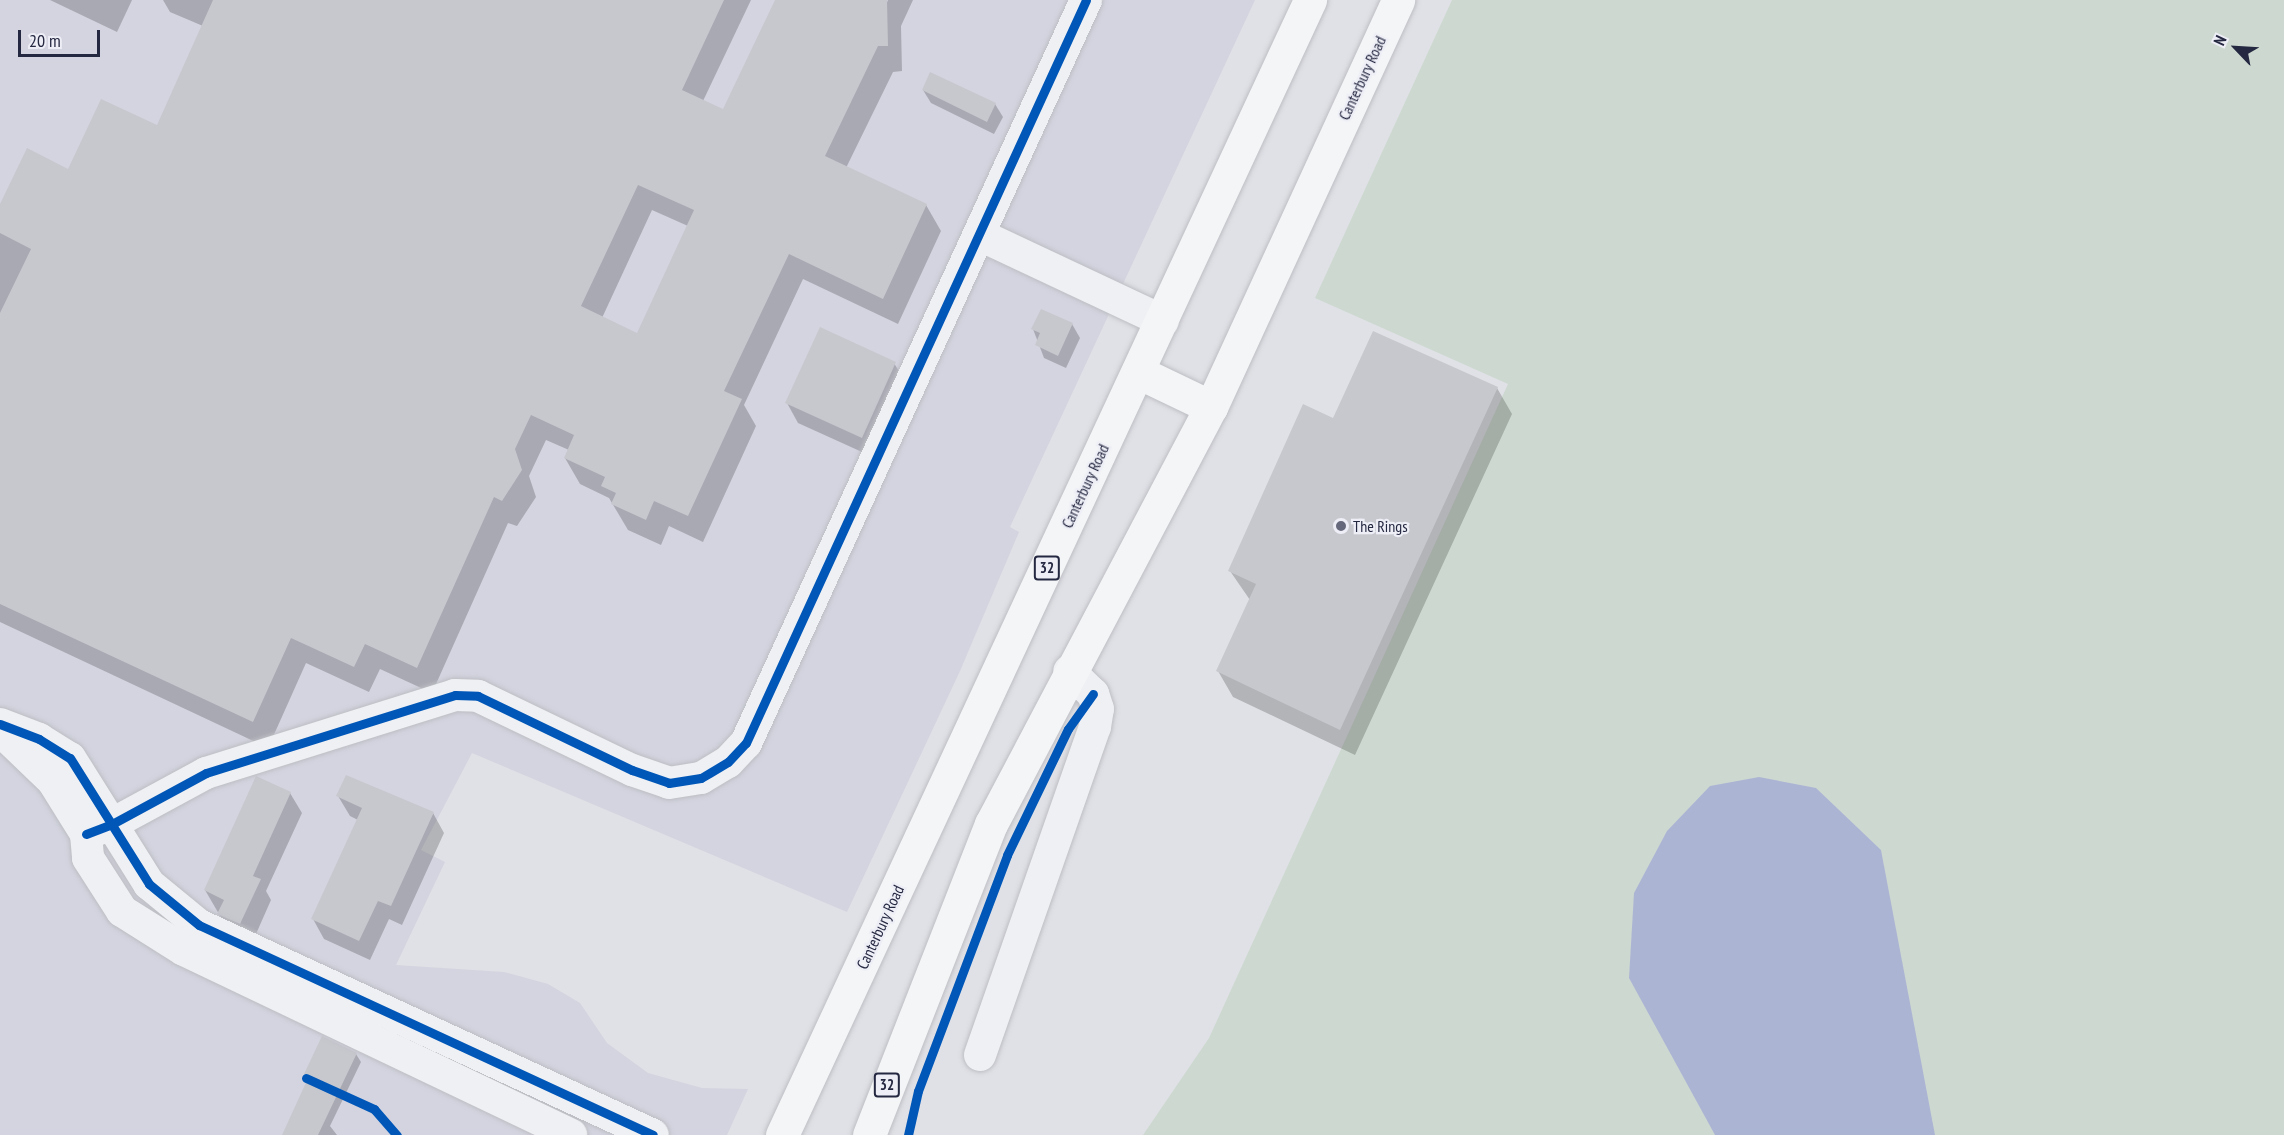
<!DOCTYPE html>
<html>
<head>
<meta charset="utf-8">
<style>
  body { margin:0 }
  #map { position:relative; width:2284px; height:1135px; overflow:hidden; background:#e0e1e6; font-family:"PT Sans Narrow",sans-serif }
  div>[style] { position:absolute }
  .built>* { inset:0; background:#d3d4df }
  .green>* { inset:0; background:#cdd9d0 }
  .water>* { inset:0; background:#acb4d4 }
  .shadow>* { inset:0; background:#0003 }
  .building>* { inset:0; background:#c7c8ce }
  .roads { filter:drop-shadow(0 0 2px #bdbec4) drop-shadow(0 0 2px #bdbec4) }
  .minor>* { height:32px; margin:-16px; padding:0 16px; transform-origin:16px; border-radius:16px; background:#eff0f3 }
  .primary>* { height:33px; margin:-16.5px; padding:0 16.5px; transform-origin:16.5px; border-radius:16.5px; background:#f4f5f6 }
  .cycleway>* { height:9px; margin:-4.5px; padding:0 4.5px; transform-origin:4.5px; border-radius:4.5px; background:#0057b8 }
  .dots>* { width:16px; height:16px; translate:-50% -50%; box-sizing:border-box; border:3px solid #edeef6; border-radius:50% }
  span { translate:-50% -50%; white-space:nowrap; text-align:center; line-height:1.15; -webkit-text-stroke:4.5px #edeef6; paint-order:stroke }
  .shield-label span { padding:2px 4px; background:#edeef6; border:2px solid; border-radius:4px; -webkit-text-stroke-width:0 }
  .shield-label { font-size:15px; color:#252841; font-weight:700 }
  .street-label { font-size:16px; color:#252841 }
  .poi-label { font-size:16px; color:#252841 }
  .left { translate:0 -50%; text-align:left }
  .north { position:absolute; left:2206px; top:18px; width:60px; height:60px; -webkit-text-stroke:4px #edeef6; paint-order:stroke; rotate:295deg; font-size:16px; font-weight:700; line-height:24px; text-align:center; color:#252841 }
  .north::after { content:''; display:block; margin:auto; width:21px; height:27px; background:#252841; clip-path:polygon(50% 0,100% 100%,50% 72%,0 100%) }
  .scale { position:absolute; left:18px; top:30px; width:82px; height:27px; box-sizing:border-box; border:3px solid #252841; border-top:0; padding-left:8px; font-size:18px; line-height:21px; white-space:nowrap; color:#252841; -webkit-text-stroke:4px #edeef6; paint-order:stroke }
</style>
</head>
<body>
<div id="map">
  <div class="built">
    <i style="clip-path:polygon(0 0,1255px 0,1010px 527px,1019px 532px,960px 671px,847px 912px,472px 753px,421px 850px,445px 862px,396px 965px,504px 972px,548px 984px,580px 1003px,607px 1043px,648px 1073px,702px 1088px,748px 1089px,727px 1135px,0 1135px)"></i>
  </div>
  <div class="green">
    <i style="clip-path:polygon(1452px 0,2284px 0,2284px 1135px,1143px 1135px,1209px 1038px,1508px 384px,1315px 298px)"></i>
  </div>
  <div class="water">
    <i style="clip-path:polygon(1759px 777px,1816px 788px,1881px 850px,1935px 1135px,1715px 1135px,1629px 978px,1634px 893px,1667px 831px,1710px 786px)"></i>
  </div>
  <div class="shadow">
    <i style="clip-path:polygon(50px 0,132px 0,117px 32px)"></i>
    <i style="clip-path:polygon(evenodd,163px 0,751px 0,703px 101px,724px 111px,776px 0,885px 0,885px 7px,888px 0,913px 0,901px 26px,902px 71px,893px 72px,846px 168px,926px 205px,941px 231px,898px 324px,803px 279px,744px 405px,756px 426px,703px 542px,669px 526px,661px 545px,628px 530px,609px 498px,580px 484px,565px 458px,569px 450px,546px 440px,529px 476px,536px 497px,517px 526px,508px 523px,432px 693px,380px 669px,369px 692px,306px 663px,268px 748px,0 622px,0 208px,158px 127px,203px 26px,170px 12px,163px 0,652px 210px,688px 226px,637px 335px,602px 318px,652px 210px)"></i>
    <i style="clip-path:polygon(923px 90px,995px 104px,1003px 117px,994px 134px,931px 103px)"></i>
    <i style="clip-path:polygon(1072px 324px,1080px 338px,1066px 368px,1044px 358px,1033px 329px)"></i>
    <i style="clip-path:polygon(894px 363px,906px 383px,873px 457px,798px 423px,787px 403px)"></i>
    <i style="clip-path:polygon(1497px 388px,1512px 414px,1355px 755px,1233px 697px,1218px 671px,1250px 600px,1230px 571px,1333px 420px)"></i>
    <i style="clip-path:polygon(290px 793px,302px 813px,266px 891px,271px 900px,252px 943px,230px 933px,205px 890px)"></i>
    <i style="clip-path:polygon(338px 796px,433px 813px,444px 833px,402px 925px,389px 919px,370px 960px,324px 939px,313px 919px,358px 820px,350px 816px)"></i>
    <i style="clip-path:polygon(356px 1054px,361px 1062px,330px 1126px,337px 1135px,284px 1135px,309px 1080px,306px 1074px)"></i>
  </div>
  <div class="building">
    <i style="clip-path:polygon(evenodd,213px 0,724px 0,682px 90px,723px 109px,775px 0,887px 0,888px 46px,878px 46px,825px 156px,927px 204px,883px 299px,789px 254px,724px 391px,742px 399px,688px 516px,654px 501px,646px 520px,611px 504px,616px 493px,601px 486px,605px 477px,564px 458px,574px 435px,531px 415px,515px 449px,522px 470px,502px 501px,494px 497px,417px 668px,365px 644px,354px 667px,291px 638px,253px 722px,0 604px,0 313px,31px 249px,0 233px,0 204px,27px 148px,68px 169px,101px 99px,157px 125px,213px 0,638px 185px,694px 210px,637px 333px,581px 306px,638px 185px)"></i>
    <i style="clip-path:polygon(930px 72px,996px 103px,987px 122px,922px 90px)"></i>
    <i style="clip-path:polygon(1041px 309px,1073px 323px,1058px 356px,1035px 345px,1040px 333px,1031px 329px)"></i>
    <i style="clip-path:polygon(820px 327px,896px 362px,862px 438px,785px 403px)"></i>
    <i style="clip-path:polygon(1373px 331px,1498px 387px,1340px 730px,1216px 671px,1256px 584px,1228px 571px,1303px 404px,1333px 418px)"></i>
    <i style="clip-path:polygon(346px 775px,434px 812px,391px 906px,378px 901px,359px 941px,311px 919px,362px 808px,336px 796px)"></i>
    <i style="clip-path:polygon(256px 776px,291px 792px,253px 876px,261px 879px,240px 924px,217px 914px,224px 900px,204px 890px)"></i>
    <i style="clip-path:polygon(322px 1036px,357px 1053px,318px 1135px,282px 1135px,309px 1076px,304px 1074px)"></i>
  </div>
  <div class="roads">
    <div class="minor">
      <i style="left:980px;top:235px;width:202px;rotate:25.2deg"></i>
      <i style="left:0;top:724px;width:42px;rotate:21deg"></i>
      <i style="left:39px;top:739px;width:36px;rotate:32deg"></i>
      <i style="left:70px;top:758px;width:149px;rotate:57.9deg"></i>
      <i style="left:149px;top:884px;width:65px;rotate:39.4deg"></i>
      <i style="left:199px;top:925px;width:500px;rotate:24.82deg"></i>
      <i style="left:0;top:730px;width:74px;rotate:43.9deg"></i>
      <i style="left:53px;top:781px;width:62px;rotate:58.1deg"></i>
      <i style="left:86px;top:834px;width:24px;rotate:85deg"></i>
      <i style="left:88px;top:858px;width:63px;rotate:57.3deg"></i>
      <i style="left:122px;top:911px;width:73px;rotate:32.2deg"></i>
      <i style="left:184px;top:950px;width:429px;rotate:25.5deg"></i>
      <i style="left:86px;top:834px;width:28px;rotate:-21deg"></i>
      <i style="left:112px;top:824px;width:107px;rotate:-28.5deg"></i>
      <i style="left:206px;top:773px;width:261px;rotate:-17.4deg"></i>
      <i style="left:455px;top:695px;width:23px;rotate:2deg"></i>
      <i style="left:478px;top:696px;width:171px;rotate:25.7deg"></i>
      <i style="left:632px;top:770px;width:39px;rotate:19deg"></i>
      <i style="left:669px;top:783px;width:32px;rotate:-9deg"></i>
      <i style="left:701px;top:778px;width:31px;rotate:-31deg"></i>
      <i style="left:728px;top:762px;width:26px;rotate:-47deg"></i>
      <i style="left:746px;top:743px;width:817px;rotate:-65.41deg"></i>
      <i style="left:980px;top:1055px;width:348px;rotate:-70.7deg"></i>
      <i style="left:1095px;top:727px;width:18px;rotate:-81deg"></i>
      <i style="left:1098px;top:709px;width:16px;rotate:-108deg"></i>
      <i style="left:1093px;top:694px;width:33px;rotate:-136deg"></i>
    </div>
    <div class="primary">
      <i style="left:1138px;top:372px;width:81px;rotate:25.6deg"></i>
      <i style="left:782px;top:1135px;width:1252px;rotate:-65.05deg"></i>
      <i style="left:869px;top:1135px;width:334px;rotate:-68.6deg"></i>
      <i style="left:991px;top:824px;width:471px;rotate:-62.2deg"></i>
      <i style="left:1211px;top:407px;width:448px;rotate:-65.3deg"></i>
    </div>
  </div>
  <div class="cycleway">
    <i style="left:0;top:724px;width:42px;rotate:21deg"></i>
    <i style="left:39px;top:739px;width:36px;rotate:32deg"></i>
    <i style="left:70px;top:758px;width:149px;rotate:57.9deg"></i>
    <i style="left:149px;top:884px;width:65px;rotate:39.4deg"></i>
    <i style="left:199px;top:925px;width:500px;rotate:24.82deg"></i>
    <i style="left:86px;top:834px;width:28px;rotate:-21deg"></i>
    <i style="left:112px;top:824px;width:107px;rotate:-28.5deg"></i>
    <i style="left:206px;top:773px;width:261px;rotate:-17.4deg"></i>
    <i style="left:455px;top:695px;width:23px;rotate:2deg"></i>
    <i style="left:478px;top:696px;width:171px;rotate:25.7deg"></i>
    <i style="left:632px;top:770px;width:39px;rotate:19deg"></i>
    <i style="left:669px;top:783px;width:32px;rotate:-9deg"></i>
    <i style="left:701px;top:778px;width:31px;rotate:-31deg"></i>
    <i style="left:728px;top:762px;width:26px;rotate:-47deg"></i>
    <i style="left:746px;top:743px;width:817px;rotate:-65.41deg"></i>
    <i style="left:306px;top:1078px;width:75px;rotate:24.5deg"></i>
    <i style="left:374px;top:1109px;width:35px;rotate:49deg"></i>
    <i style="left:908px;top:1135px;width:45px;rotate:-77.2deg"></i>
    <i style="left:918px;top:1091px;width:252px;rotate:-69.3deg"></i>
    <i style="left:1007px;top:855px;width:140px;rotate:-64.2deg"></i>
    <i style="left:1068px;top:729px;width:43px;rotate:-54.5deg"></i>
  </div>
  <div class="dots">
    <i style="left:1341px;top:526px;background:#66697b"></i>
  </div>
  <div class="shield-label">
    <span style="left:1047px;top:568px">32</span>
    <span style="left:887px;top:1085px">32</span>
  </div>
  <div class="street-label">
    <span style="left:1362px;top:78px;rotate:-65deg">Canterbury Road</span>
    <span style="left:1085px;top:486px;rotate:-65deg">Canterbury Road</span>
    <span style="left:880px;top:927px;rotate:-65deg">Canterbury Road</span>
  </div>
  <div class="poi-label">
    <span class="left" style="left:1353px;top:526px">The Rings</span>
  </div>
  <div class="north">N</div>
  <div class="scale">20 m</div>
</div>
</body>
</html>
